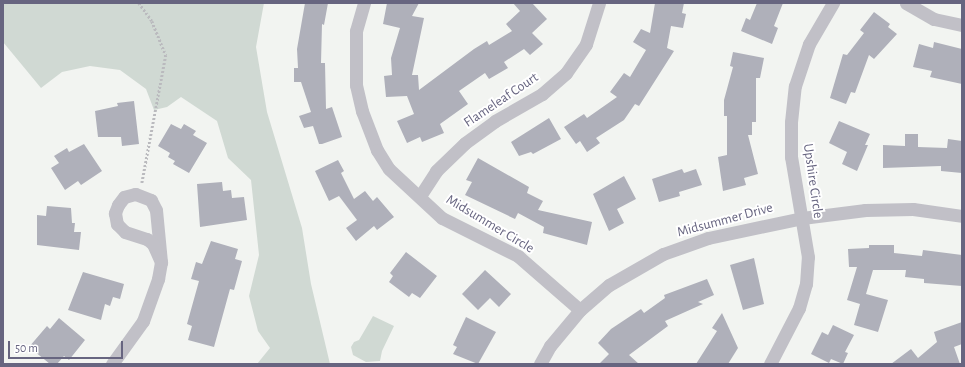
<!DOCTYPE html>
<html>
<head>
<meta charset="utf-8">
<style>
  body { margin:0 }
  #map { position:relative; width:965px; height:367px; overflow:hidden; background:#f2f4f1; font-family:"Alegreya Sans",sans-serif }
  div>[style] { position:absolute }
  .green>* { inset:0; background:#d0d9d3 }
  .building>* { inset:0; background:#afb0ba }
  .path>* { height:2.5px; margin-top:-1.25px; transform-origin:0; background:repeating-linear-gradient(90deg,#bababe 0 2px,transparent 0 4px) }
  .minor>* { height:13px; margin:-6.5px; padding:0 6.5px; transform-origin:6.5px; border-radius:6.5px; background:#c1c0c7 }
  span { translate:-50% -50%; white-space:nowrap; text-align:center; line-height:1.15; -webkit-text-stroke:4px #fff; paint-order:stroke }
  .street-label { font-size:14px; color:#676580 }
  .frame { position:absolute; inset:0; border:4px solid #676580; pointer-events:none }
  .scale { position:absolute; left:8px; top:341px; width:115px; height:18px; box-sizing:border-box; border:2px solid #676580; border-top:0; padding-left:5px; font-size:12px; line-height:14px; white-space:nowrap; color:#676580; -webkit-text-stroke:3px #fff; paint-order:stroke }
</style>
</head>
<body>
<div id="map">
  <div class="green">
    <i style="clip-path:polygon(3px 3px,264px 3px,256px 47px,267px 112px,302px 228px,311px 284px,330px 364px,257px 364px,270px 348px,258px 331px,249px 296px,259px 255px,251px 180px,228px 158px,217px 121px,181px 97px,167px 107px,154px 110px,146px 89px,120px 70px,90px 66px,62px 72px,41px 88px,3px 42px)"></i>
    <i style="clip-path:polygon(373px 316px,394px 326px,382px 351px,380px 361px,366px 362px,353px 355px,351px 347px,354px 342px,359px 340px)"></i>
  </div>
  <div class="building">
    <i style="clip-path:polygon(305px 3px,328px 3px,324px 25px,322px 24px,321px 63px,325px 63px,326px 109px,332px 107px,342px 137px,322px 144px,319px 144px,313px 126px,304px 128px,299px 116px,311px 112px,301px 82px,294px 82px,294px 68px,298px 68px,297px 49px)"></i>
    <i style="clip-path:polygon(387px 3px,419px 3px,412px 16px,424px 18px,412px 75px,418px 75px,419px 90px,474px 49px,487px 41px,489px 45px,512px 31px,506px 24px,520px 11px,513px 3px,532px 3px,547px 19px,532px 33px,543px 44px,530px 55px,524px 49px,504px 62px,508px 68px,489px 79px,485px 73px,459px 91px,468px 104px,440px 124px,444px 133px,422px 142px,420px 137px,407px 143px,397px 121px,414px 114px,407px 96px,386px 97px,384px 76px,392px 75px,391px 58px,400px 28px,383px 24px)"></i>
    <i style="clip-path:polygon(655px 3px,684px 3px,682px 13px,686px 14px,683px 28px,671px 26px,667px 48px,674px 51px,639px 106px,635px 104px,624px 120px,596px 138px,600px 143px,587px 152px,580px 141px,576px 144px,564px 127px,584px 114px,587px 118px,617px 97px,610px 92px,624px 73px,630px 77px,646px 50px,633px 42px,641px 29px,650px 33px)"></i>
    <i style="clip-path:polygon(757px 3px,783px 3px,774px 26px,778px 28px,772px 44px,741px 31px,746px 18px,750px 20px)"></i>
    <i style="clip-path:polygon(874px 12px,890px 24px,888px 27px,897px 34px,874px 59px,869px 55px,855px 93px,851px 92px,846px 104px,830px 98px,843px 54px,847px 55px,864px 33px,860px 30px)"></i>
    <i style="clip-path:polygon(934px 42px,962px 49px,962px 84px,930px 77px,932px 71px,913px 67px,919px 44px,933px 48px)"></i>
    <i style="clip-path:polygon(733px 52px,764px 58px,760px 78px,756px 78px,756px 122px,752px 122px,752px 135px,748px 135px,758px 174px,744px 178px,746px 185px,723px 191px,718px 157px,727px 155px,727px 116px,724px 116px,724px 100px,733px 67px,730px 66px)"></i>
    <i style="clip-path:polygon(134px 101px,139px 144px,122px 146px,121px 137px,98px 137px,95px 111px,118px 106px,117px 103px)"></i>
    <i style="clip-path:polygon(549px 118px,561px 139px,533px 154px,531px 152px,519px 156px,511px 142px)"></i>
    <i style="clip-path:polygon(839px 121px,870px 134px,865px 145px,868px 145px,857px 171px,842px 164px,847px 152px,829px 143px)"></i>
    <i style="clip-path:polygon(171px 124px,181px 129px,184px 124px,196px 131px,193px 135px,207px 143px,189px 173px,173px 164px,175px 161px,168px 157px,170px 153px,158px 146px)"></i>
    <i style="clip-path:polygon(905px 134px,918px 134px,918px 147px,947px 148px,948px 139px,962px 141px,962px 173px,941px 171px,941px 166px,883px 168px,883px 145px,905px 146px)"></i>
    <i style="clip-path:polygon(84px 144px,102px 171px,81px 185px,78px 181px,65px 190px,51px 168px,59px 163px,54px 156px,67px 148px,69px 152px)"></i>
    <i style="clip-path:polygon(478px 158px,529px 187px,527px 193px,543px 201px,538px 210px,592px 222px,587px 245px,543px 233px,544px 227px,518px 213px,515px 219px,465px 195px,472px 182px,466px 180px)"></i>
    <i style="clip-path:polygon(338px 160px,344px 171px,341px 173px,354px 199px,365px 191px,373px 201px,377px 197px,394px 217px,377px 230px,374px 226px,356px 241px,346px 228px,357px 220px,339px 196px,329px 201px,315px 171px)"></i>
    <i style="clip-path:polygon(682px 169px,684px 173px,696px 169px,702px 185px,679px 192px,680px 196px,659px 202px,652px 179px)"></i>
    <i style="clip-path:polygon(624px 176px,636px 199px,617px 209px,624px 223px,609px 231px,593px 194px)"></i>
    <i style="clip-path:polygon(222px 182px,223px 191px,231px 190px,232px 198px,244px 197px,247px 220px,200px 227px,197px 184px)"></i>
    <i style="clip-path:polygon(47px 206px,71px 208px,72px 223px,75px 223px,74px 232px,81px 232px,79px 250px,37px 245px,37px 215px,46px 216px)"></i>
    <i style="clip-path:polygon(211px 241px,238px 249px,235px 259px,242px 261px,234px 290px,230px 289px,214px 347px,188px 340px,192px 326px,187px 324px,199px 281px,191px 279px,196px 262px,202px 264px)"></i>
    <i style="clip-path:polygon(869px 245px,894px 245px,894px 253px,922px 256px,923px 250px,962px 255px,962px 286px,924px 283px,924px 279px,905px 277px,906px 270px,873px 270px,866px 294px,888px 300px,878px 332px,854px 325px,860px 304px,847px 300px,857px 267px,849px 267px,848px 249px,869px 248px)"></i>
    <i style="clip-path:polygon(406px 252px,437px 276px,420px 298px,412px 293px,409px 297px,389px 282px,393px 276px,390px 273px)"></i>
    <i style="clip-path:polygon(754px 258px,764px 304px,743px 310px,730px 265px)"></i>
    <i style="clip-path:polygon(485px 270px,511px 294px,499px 307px,490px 298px,478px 310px,462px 294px)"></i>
    <i style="clip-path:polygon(83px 272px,124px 284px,120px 299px,113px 297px,110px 306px,105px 304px,101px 320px,68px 310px)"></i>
    <i style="clip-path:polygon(707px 279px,714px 295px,698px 302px,703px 304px,665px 321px,668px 326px,629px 355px,639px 364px,599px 364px,609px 354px,598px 343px,611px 329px,641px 309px,644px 313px,665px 298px,664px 295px)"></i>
    <i style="clip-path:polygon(722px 313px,738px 348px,728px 364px,696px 364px,717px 331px,712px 328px)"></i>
    <i style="clip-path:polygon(466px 317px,496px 332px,478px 364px,453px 354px,457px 347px,453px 345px)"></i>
    <i style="clip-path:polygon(59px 318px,85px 340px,69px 360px,64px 356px,57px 364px,50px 364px,29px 347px,47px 326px,50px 329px)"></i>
    <i style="clip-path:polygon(962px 322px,962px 344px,954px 347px,960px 364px,891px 364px,911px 349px,918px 358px,937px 342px,934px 332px)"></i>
    <i style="clip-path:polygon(833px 325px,854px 335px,845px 352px,848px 353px,843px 364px,831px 359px,829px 363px,811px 354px,822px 332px,828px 335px)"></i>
  </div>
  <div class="path">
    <i style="left:139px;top:3px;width:22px;rotate:54deg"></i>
    <i style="left:152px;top:21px;width:37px;rotate:68deg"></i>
    <i style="left:166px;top:55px;width:130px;rotate:100.6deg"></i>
  </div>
  <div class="minor">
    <i style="left:364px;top:3px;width:29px;rotate:106deg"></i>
    <i style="left:356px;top:31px;width:54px;rotate:90deg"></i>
    <i style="left:356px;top:85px;width:27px;rotate:77deg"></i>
    <i style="left:362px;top:111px;width:42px;rotate:69deg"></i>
    <i style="left:377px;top:150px;width:22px;rotate:58deg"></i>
    <i style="left:389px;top:169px;width:72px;rotate:42.8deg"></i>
    <i style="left:442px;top:218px;width:85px;rotate:26.6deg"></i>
    <i style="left:518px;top:256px;width:82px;rotate:41.1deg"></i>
    <i style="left:906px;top:3px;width:32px;rotate:30deg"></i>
    <i style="left:934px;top:19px;width:29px;rotate:12deg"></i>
    <i style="left:420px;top:196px;width:30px;rotate:-57deg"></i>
    <i style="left:436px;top:171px;width:40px;rotate:-44deg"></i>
    <i style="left:465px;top:143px;width:37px;rotate:-36deg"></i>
    <i style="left:495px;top:121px;width:54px;rotate:-29.9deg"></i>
    <i style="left:542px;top:94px;width:32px;rotate:-41deg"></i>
    <i style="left:566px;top:73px;width:35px;rotate:-55deg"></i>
    <i style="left:586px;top:44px;width:43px;rotate:-72.4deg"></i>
    <i style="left:112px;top:364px;width:53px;rotate:-54.2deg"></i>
    <i style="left:143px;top:321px;width:45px;rotate:-70.3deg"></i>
    <i style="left:158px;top:279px;width:17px;rotate:-80deg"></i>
    <i style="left:161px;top:262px;width:52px;rotate:-95.5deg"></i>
    <i style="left:156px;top:210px;width:11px;rotate:-117deg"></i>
    <i style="left:151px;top:200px;width:17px;rotate:-159deg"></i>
    <i style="left:135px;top:194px;width:11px;rotate:165deg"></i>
    <i style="left:124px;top:197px;width:10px;rotate:127deg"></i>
    <i style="left:118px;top:205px;width:9px;rotate:111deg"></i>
    <i style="left:115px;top:213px;width:11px;rotate:80deg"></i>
    <i style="left:117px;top:224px;width:11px;rotate:45deg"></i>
    <i style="left:125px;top:232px;width:23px;rotate:18deg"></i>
    <i style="left:147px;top:239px;width:8px;rotate:40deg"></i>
    <i style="left:153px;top:244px;width:20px;rotate:66deg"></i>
    <i style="left:540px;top:364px;width:21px;rotate:-61deg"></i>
    <i style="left:550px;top:346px;width:47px;rotate:-50.2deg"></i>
    <i style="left:580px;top:310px;width:38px;rotate:-41deg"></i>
    <i style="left:609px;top:285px;width:62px;rotate:-29.9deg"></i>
    <i style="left:663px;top:254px;width:48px;rotate:-19.6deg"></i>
    <i style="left:708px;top:238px;width:96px;rotate:-12deg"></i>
    <i style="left:802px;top:218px;width:64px;rotate:-7.2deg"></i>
    <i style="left:865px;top:210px;width:48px;rotate:-1.2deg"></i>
    <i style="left:913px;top:209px;width:49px;rotate:8.1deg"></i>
    <i style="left:770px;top:364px;width:63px;rotate:-62.6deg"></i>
    <i style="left:799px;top:308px;width:25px;rotate:-74deg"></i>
    <i style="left:806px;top:284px;width:27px;rotate:-86deg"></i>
    <i style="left:808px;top:257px;width:101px;rotate:-99.6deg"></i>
    <i style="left:791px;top:157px;width:35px;rotate:-90deg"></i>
    <i style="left:791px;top:122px;width:36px;rotate:-84deg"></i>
    <i style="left:795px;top:86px;width:44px;rotate:-71.6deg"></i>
    <i style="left:809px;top:44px;width:48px;rotate:-59.7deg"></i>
  </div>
  <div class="street-label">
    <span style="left:501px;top:100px;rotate:-34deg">Flameleaf Court</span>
    <span style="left:813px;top:181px;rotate:82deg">Upshire Circle</span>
    <span style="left:725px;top:220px;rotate:-15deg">Midsummer Drive</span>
    <span style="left:490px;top:224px;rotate:31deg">Midsummer Circle</span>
  </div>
  <div class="frame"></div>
  <div class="scale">50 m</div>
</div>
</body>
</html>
